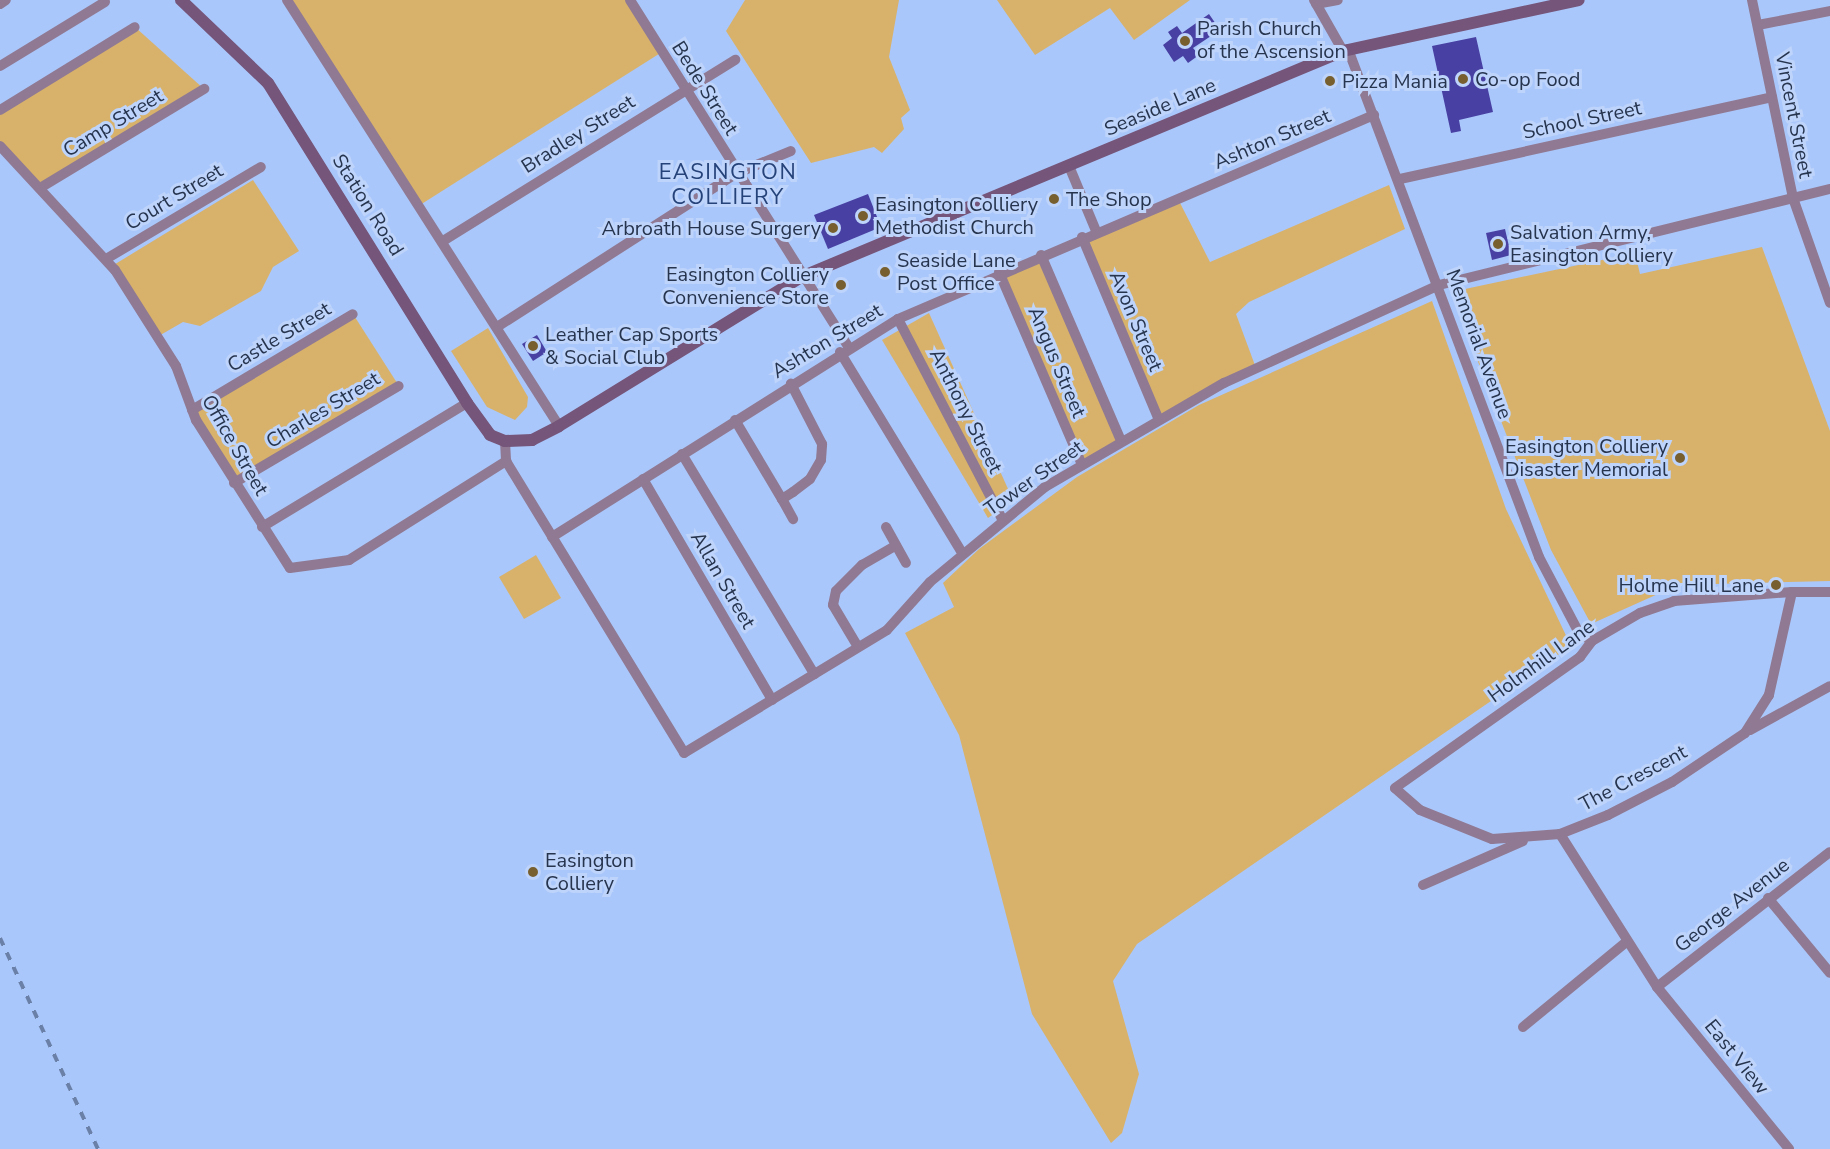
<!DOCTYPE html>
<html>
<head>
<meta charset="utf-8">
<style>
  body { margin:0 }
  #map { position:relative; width:1830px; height:1149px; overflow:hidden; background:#aac7fb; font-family:"Nunito Sans",sans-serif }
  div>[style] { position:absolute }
  .green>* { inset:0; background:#d8b26b }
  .building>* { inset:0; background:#4840a2 }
  .street>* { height:10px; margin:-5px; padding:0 5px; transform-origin:5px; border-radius:5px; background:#907a93 }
  .secondary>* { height:12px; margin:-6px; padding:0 6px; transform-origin:6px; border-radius:6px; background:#755579 }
  .rail>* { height:4px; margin-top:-2px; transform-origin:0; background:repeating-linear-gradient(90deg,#6a80a7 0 8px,transparent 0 16px) }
  .dots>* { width:16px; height:16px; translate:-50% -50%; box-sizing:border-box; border:3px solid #bed4fb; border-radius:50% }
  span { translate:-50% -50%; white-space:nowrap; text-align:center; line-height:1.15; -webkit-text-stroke:6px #bed4fb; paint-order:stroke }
  .poi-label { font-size:20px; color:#26344e }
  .left { translate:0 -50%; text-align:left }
  .right { translate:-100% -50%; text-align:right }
  .street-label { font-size:20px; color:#26344e }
  .quarter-label { font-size:22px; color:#254279; letter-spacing:1.5px }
</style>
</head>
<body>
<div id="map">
  <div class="green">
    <i style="clip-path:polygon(287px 0,630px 0,662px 52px,420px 205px)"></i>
    <i style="clip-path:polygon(745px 0,899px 0,889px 57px,910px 110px,901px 118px,904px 129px,882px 153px,874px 147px,811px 163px,726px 31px)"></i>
    <i style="clip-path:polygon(997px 0,1190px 0,1134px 40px,1110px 8px,1035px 55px)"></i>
    <i style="clip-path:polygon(135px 27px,204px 89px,40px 188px,0 146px,0 110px)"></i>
    <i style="clip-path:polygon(253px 180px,299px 251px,273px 267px,261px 291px,200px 326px,183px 322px,157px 337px,112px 266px)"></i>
    <i style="clip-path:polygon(1389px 185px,1405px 229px,1249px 302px,1236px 314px,1256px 368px,1158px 418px,1082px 237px,1177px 197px,1210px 262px)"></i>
    <i style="clip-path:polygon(1762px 247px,1830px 431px,1830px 581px,1678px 585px,1591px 624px,1551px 550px,1451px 292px,1635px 253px,1640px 274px)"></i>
    <i style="clip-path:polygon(1041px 255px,1121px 441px,1082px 465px,999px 272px)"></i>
    <i style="clip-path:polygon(1432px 301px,1506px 509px,1571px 646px,1137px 944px,1113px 981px,1139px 1074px,1122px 1133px,1111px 1143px,1032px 1014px,959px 735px,905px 633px,954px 607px,943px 583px,979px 549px,1077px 477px,1199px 405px)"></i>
    <i style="clip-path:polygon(929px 313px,1013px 500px,988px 518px,882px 340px)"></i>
    <i style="clip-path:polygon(353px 314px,399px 386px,234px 483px,192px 410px)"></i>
    <i style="clip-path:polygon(488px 328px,528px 397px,527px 407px,515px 420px,487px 407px,451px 351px)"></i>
    <i style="clip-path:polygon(536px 555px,561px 598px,524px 619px,499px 577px)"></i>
  </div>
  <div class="building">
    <i style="clip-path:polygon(1209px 14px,1220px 30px,1193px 48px,1199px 55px,1188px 63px,1183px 56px,1174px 62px,1163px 45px,1172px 38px,1168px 32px,1177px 26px,1182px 33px)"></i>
    <i style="clip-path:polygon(1476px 37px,1493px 112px,1459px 120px,1461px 131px,1451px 133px,1432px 46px)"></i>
    <i style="clip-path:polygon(868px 194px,881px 227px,828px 249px,814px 215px)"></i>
    <i style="clip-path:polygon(1505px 229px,1511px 255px,1492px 260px,1486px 233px)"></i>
    <i style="clip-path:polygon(537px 335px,547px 352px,533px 361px,522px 344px)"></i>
  </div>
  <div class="street">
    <i style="left:287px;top:0;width:505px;rotate:57.44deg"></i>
    <i style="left:630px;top:0;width:409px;rotate:57.8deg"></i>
    <i style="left:1314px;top:0;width:59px;rotate:60.4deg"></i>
    <i style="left:1752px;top:0;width:202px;rotate:78.3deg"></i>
    <i style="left:1793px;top:198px;width:111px;rotate:70.6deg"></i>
    <i style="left:0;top:4px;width:7px;rotate:-34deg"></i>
    <i style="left:1316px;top:4px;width:22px;rotate:-10deg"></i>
    <i style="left:1758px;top:25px;width:73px;rotate:-11deg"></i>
    <i style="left:1348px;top:49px;width:543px;rotate:69.39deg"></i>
    <i style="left:1539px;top:557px;width:86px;rotate:62.2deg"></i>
    <i style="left:1579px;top:633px;width:15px;rotate:32deg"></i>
    <i style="left:0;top:66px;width:123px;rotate:-31.4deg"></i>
    <i style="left:0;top:110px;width:158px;rotate:-31.6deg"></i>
    <i style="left:0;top:146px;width:169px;rotate:47.2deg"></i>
    <i style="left:115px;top:270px;width:114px;rotate:57.6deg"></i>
    <i style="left:176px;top:366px;width:58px;rotate:69.7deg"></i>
    <i style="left:196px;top:420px;width:175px;rotate:57.6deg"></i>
    <i style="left:290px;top:568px;width:60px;rotate:-7.7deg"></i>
    <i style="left:349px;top:560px;width:186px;rotate:-32.2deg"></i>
    <i style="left:1069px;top:166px;width:70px;rotate:67.4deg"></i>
    <i style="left:1400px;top:179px;width:381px;rotate:-12.4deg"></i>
    <i style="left:40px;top:188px;width:192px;rotate:-31.1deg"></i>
    <i style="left:1082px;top:237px;width:196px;rotate:67.2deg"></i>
    <i style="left:443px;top:241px;width:344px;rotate:-31.8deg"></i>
    <i style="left:1041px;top:255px;width:202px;rotate:66.7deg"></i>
    <i style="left:106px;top:259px;width:180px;rotate:-30.7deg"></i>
    <i style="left:999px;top:272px;width:210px;rotate:66.7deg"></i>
    <i style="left:898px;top:319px;width:225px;rotate:62.5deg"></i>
    <i style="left:497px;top:327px;width:285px;rotate:-32.7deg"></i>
    <i style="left:737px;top:173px;width:58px;rotate:-22.2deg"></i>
    <i style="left:840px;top:352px;width:235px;rotate:58.7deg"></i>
    <i style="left:192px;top:410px;width:187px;rotate:-30.8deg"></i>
    <i style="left:735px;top:420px;width:92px;rotate:59.3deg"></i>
    <i style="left:782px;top:499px;width:13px;rotate:-32deg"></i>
    <i style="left:793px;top:492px;width:21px;rotate:-37deg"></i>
    <i style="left:810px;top:479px;width:22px;rotate:-60deg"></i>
    <i style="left:821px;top:460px;width:16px;rotate:-86deg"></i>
    <i style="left:822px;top:444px;width:68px;rotate:-117.3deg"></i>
    <i style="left:505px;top:441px;width:20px;rotate:87deg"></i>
    <i style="left:506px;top:461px;width:342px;rotate:58.6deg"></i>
    <i style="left:684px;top:753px;width:237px;rotate:-31.2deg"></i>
    <i style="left:887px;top:630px;width:64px;rotate:-48.1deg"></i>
    <i style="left:930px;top:582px;width:149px;rotate:-39.6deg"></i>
    <i style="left:1045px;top:487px;width:207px;rotate:-30.2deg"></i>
    <i style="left:1224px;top:383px;width:236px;rotate:-24.5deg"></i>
    <i style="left:1439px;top:285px;width:403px;rotate:-13.8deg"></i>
    <i style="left:682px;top:454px;width:257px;rotate:59deg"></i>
    <i style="left:643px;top:479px;width:256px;rotate:59.7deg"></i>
    <i style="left:234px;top:483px;width:191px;rotate:-30.5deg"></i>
    <i style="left:782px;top:499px;width:23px;rotate:61deg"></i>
    <i style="left:262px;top:527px;width:240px;rotate:-31.2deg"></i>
    <i style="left:886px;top:527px;width:41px;rotate:60.9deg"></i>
    <i style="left:552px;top:537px;width:409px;rotate:-32.2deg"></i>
    <i style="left:898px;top:319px;width:518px;rotate:-23.2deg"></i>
    <i style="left:1792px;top:592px;width:106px;rotate:102.6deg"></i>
    <i style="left:1769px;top:695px;width:45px;rotate:122.3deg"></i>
    <i style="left:1745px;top:733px;width:88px;rotate:146.1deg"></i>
    <i style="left:1672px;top:782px;width:72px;rotate:152.7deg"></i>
    <i style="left:1608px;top:815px;width:52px;rotate:158.4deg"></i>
    <i style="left:1560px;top:834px;width:68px;rotate:175.8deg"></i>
    <i style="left:1492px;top:839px;width:78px;rotate:-158.1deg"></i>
    <i style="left:1420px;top:810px;width:33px;rotate:-139deg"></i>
    <i style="left:1395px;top:788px;width:227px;rotate:-35.3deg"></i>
    <i style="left:1580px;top:657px;width:20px;rotate:-53deg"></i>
    <i style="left:1592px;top:641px;width:56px;rotate:-30.3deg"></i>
    <i style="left:1640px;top:613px;width:36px;rotate:-19deg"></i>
    <i style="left:1674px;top:601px;width:118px;rotate:-4.4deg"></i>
    <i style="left:1792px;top:592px;width:38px"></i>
    <i style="left:858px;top:647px;width:49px;rotate:-120.8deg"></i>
    <i style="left:833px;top:605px;width:14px;rotate:-78deg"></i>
    <i style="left:836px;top:591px;width:37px;rotate:-45deg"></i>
    <i style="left:862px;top:565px;width:39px;rotate:-30deg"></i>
    <i style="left:1750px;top:730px;width:91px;rotate:-28.8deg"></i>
    <i style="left:1560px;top:834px;width:181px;rotate:57.6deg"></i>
    <i style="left:1657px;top:987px;width:209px;rotate:50.8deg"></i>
    <i style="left:1423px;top:885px;width:109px;rotate:-23.7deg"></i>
    <i style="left:1768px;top:898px;width:97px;rotate:50.4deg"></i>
    <i style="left:1657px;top:987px;width:219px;rotate:-38deg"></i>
    <i style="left:1523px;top:1027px;width:132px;rotate:-39.5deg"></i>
  </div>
  <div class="secondary">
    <i style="left:181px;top:0;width:120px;rotate:43.7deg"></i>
    <i style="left:268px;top:83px;width:377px;rotate:58.1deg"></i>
    <i style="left:467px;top:403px;width:39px;rotate:54deg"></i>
    <i style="left:490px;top:435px;width:16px;rotate:22deg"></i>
    <i style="left:505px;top:441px;width:27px;rotate:-2deg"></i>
    <i style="left:532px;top:440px;width:30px;rotate:-27deg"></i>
    <i style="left:559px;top:426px;width:284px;rotate:-31.6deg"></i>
    <i style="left:801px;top:277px;width:587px;rotate:-22.63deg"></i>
    <i style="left:1343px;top:51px;width:241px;rotate:-12.2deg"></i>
  </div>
  <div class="rail">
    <i style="left:0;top:938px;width:233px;rotate:65.1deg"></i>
  </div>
  <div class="dots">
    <i style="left:1185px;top:41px;background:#785f30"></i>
    <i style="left:1463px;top:79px;background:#785f30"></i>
    <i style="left:1330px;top:81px;background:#785f30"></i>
    <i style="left:1054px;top:199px;background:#785f30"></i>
    <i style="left:863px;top:216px;background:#785f30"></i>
    <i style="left:833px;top:228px;background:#785f30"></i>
    <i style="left:1498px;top:244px;background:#785f30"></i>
    <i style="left:885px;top:272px;background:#785f30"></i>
    <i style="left:841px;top:285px;background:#785f30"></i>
    <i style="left:533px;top:346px;background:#785f30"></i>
    <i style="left:1680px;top:458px;background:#785f30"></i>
    <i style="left:1776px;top:585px;background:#785f30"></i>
    <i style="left:533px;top:872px;background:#785f30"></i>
  </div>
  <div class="poi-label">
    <span class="left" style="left:1197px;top:40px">Parish Church<br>of the Ascension</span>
    <span class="left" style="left:1475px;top:79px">Co-op Food</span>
    <span class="left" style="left:1342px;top:81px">Pizza Mania</span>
    <span class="left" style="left:1066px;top:199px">The Shop</span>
    <span class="left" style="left:875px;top:216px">Easington Colliery<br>Methodist Church</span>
    <span class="right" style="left:821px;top:228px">Arbroath House Surgery</span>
    <span class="left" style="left:1510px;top:244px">Salvation Army,<br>Easington Colliery</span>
    <span class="left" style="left:897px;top:272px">Seaside Lane<br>Post Office</span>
    <span class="right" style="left:829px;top:286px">Easington Colliery<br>Convenience Store</span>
    <span class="left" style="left:545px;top:346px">Leather Cap Sports<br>&amp; Social Club</span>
    <span class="right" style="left:1668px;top:458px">Easington Colliery<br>Disaster Memorial</span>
    <span class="right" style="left:1764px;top:585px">Holme Hill Lane</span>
    <span class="left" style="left:545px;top:872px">Easington<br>Colliery</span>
  </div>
  <div class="street-label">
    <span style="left:705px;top:88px;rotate:58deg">Bede Street</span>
    <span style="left:1160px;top:107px;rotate:-23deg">Seaside Lane</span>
    <span style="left:1794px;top:115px;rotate:79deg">Vincent Street</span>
    <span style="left:1582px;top:120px;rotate:-12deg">School Street</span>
    <span style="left:113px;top:123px;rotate:-31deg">Camp Street</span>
    <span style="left:578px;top:134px;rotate:-32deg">Bradley Street</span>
    <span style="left:1272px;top:139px;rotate:-23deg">Ashton Street</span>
    <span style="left:174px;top:197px;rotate:-31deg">Court Street</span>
    <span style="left:368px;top:205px;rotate:58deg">Station Road</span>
    <span style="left:1136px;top:321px;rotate:67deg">Avon Street</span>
    <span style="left:279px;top:337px;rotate:-31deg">Castle Street</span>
    <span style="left:827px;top:341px;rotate:-31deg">Ashton Street</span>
    <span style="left:1479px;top:344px;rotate:70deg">Memorial Avenue</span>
    <span style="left:1057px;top:362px;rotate:67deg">Angus Street</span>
    <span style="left:323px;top:410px;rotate:-31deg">Charles Street</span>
    <span style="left:966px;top:411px;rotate:63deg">Anthony Street</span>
    <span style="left:235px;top:445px;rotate:60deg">Office Street</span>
    <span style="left:1034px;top:478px;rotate:-35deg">Tower Street</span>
    <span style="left:723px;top:580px;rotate:60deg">Allan Street</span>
    <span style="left:1541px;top:661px;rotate:-36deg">Holmhill Lane</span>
    <span style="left:1633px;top:778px;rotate:-28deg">The Crescent</span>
    <span style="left:1732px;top:905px;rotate:-38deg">George Avenue</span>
    <span style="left:1737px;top:1057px;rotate:51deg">East View</span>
  </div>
  <div class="quarter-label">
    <span style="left:728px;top:185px">EASINGTON<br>COLLIERY</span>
  </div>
</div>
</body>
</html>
